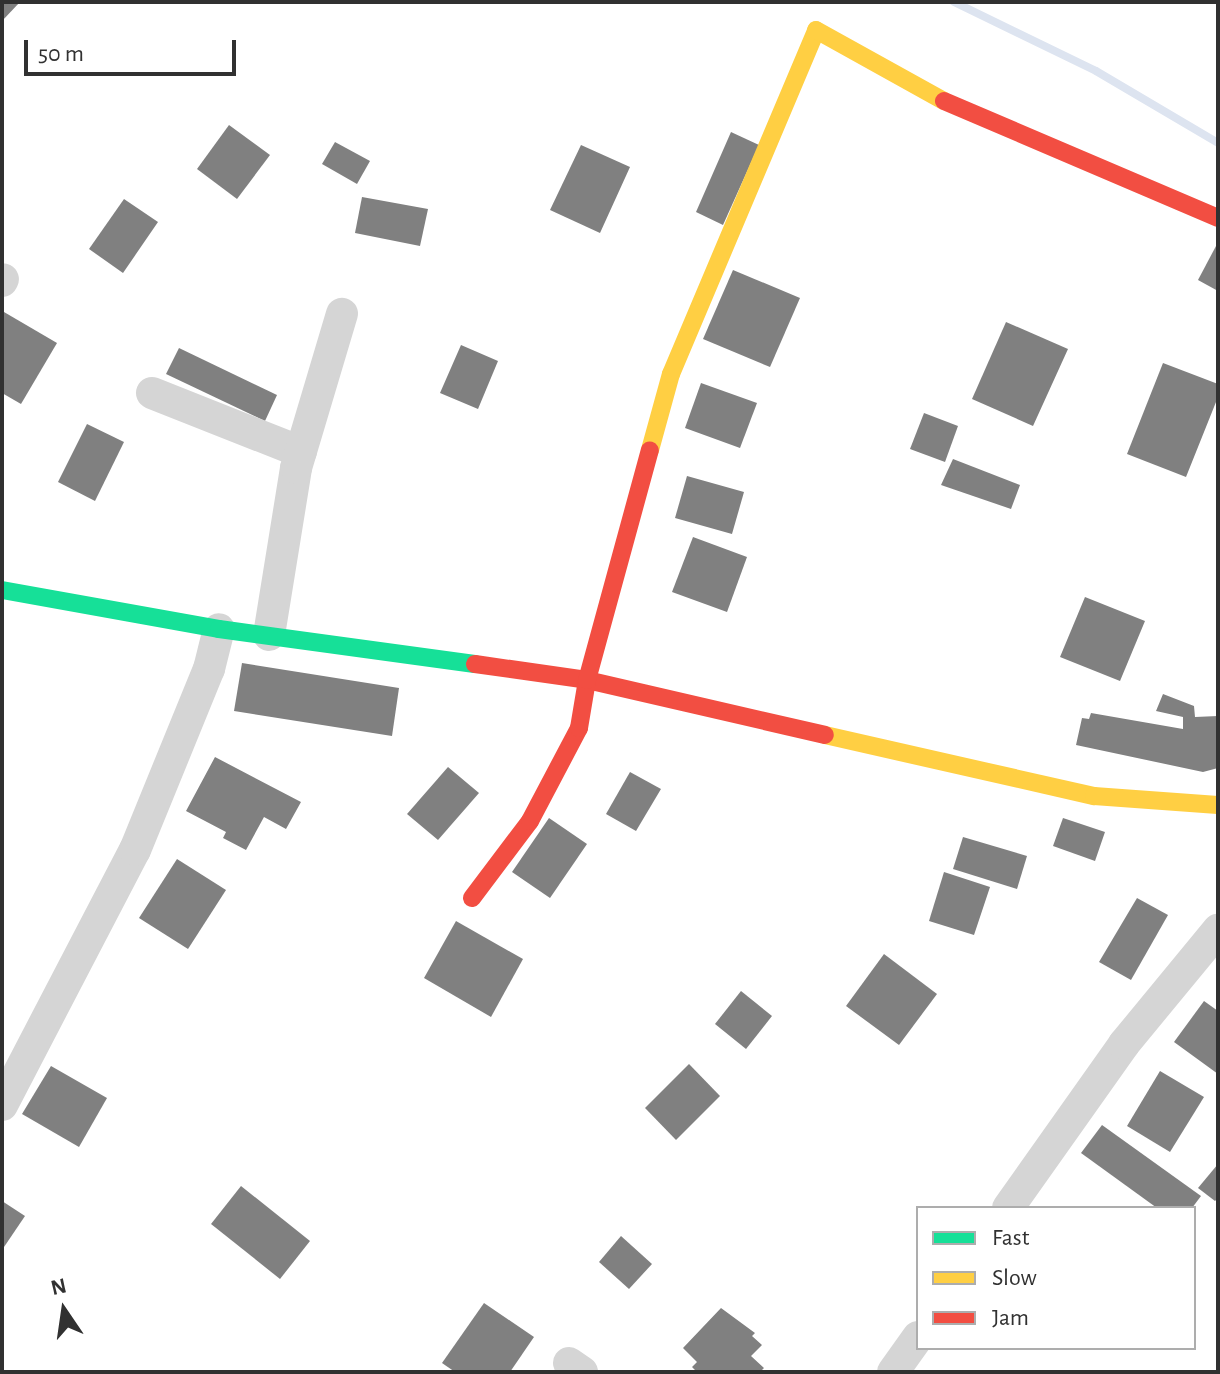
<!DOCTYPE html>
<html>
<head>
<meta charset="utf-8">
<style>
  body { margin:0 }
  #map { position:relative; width:1220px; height:1374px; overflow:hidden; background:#fff; font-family:"Alegreya Sans",sans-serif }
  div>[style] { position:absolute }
  .stream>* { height:8px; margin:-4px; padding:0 4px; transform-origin:4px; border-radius:4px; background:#dde4f0 }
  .building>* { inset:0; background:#808080 }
  .street>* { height:32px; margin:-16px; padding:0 16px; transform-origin:16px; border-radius:16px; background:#d5d5d5 }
  .fast>* { height:18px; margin:-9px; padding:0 9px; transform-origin:9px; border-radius:9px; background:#16e098 }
  .slow>* { height:18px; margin:-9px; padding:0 9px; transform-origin:9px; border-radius:9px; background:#ffcf43 }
  .jam>* { height:18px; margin:-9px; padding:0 9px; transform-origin:9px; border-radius:9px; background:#f24e42 }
  span { translate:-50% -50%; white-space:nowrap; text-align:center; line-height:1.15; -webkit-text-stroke:8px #fff; paint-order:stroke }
  .frame { position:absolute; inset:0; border:4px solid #313131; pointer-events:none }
  .legend { position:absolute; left:916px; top:1206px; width:280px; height:144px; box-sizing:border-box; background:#fff; border:2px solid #adadad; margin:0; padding:10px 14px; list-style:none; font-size:24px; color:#313131 }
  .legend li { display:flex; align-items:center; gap:16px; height:40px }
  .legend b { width:40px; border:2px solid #adadad }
  .north { position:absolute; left:24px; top:1270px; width:80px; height:80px; -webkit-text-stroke:6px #fff; paint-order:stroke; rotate:347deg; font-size:22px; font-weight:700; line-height:32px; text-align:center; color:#313131 }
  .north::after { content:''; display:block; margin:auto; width:28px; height:36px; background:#313131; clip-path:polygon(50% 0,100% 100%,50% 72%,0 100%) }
  .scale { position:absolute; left:24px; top:40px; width:212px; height:36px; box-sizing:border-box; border:4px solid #313131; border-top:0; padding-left:10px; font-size:24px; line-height:28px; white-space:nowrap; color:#313131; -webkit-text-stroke:6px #fff; paint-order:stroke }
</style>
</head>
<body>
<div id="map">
  <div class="stream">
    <i style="left:954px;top:2px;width:158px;rotate:25.9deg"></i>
    <i style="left:1096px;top:71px;width:142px;rotate:30.5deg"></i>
  </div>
  <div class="building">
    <i style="clip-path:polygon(2px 2px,20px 2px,2px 21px)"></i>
    <i style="clip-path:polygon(229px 125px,270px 155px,237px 199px,197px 169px)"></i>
    <i style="clip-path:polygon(731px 132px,759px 145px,723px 225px,696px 212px)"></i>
    <i style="clip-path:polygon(335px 142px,370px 161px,357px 184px,322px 164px)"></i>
    <i style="clip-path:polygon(581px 145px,630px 167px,600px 233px,550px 210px)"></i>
    <i style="clip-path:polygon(362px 197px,428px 209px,420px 246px,355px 233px)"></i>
    <i style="clip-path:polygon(124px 199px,158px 222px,123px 273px,89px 249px)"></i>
    <i style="clip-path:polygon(1216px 246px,1218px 247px,1218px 291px,1198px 280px)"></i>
    <i style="clip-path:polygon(733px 270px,800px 298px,770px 367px,703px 339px)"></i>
    <i style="clip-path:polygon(4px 312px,57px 343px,21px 404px,2px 393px)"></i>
    <i style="clip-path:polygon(1006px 322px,1068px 349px,1033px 426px,972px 399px)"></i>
    <i style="clip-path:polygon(461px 345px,498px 361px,478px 409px,440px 393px)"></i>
    <i style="clip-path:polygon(179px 348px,277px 395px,265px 421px,166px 374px)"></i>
    <i style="clip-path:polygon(1163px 363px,1218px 384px,1218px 397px,1186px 477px,1127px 454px)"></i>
    <i style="clip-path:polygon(701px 383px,757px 403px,740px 448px,685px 428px)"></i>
    <i style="clip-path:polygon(924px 413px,958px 426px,945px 462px,910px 449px)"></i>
    <i style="clip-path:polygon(87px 424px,124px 442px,95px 501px,58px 482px)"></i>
    <i style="clip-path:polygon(953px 459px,1020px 485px,1011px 509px,941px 485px)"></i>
    <i style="clip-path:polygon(687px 476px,744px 492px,732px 534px,675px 518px)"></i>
    <i style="clip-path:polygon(693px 537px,747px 557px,727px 612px,672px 592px)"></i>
    <i style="clip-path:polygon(1085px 597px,1145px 621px,1120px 681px,1060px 657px)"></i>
    <i style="clip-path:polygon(242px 663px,399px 688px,392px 736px,234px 711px)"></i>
    <i style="clip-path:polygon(1163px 694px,1194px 706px,1195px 717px,1218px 716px,1218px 768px,1203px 772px,1076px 745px,1082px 718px,1089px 719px,1091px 713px,1183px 729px,1183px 717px,1156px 711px)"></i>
    <i style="clip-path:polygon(215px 757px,301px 802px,286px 829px,264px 817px,246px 850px,223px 838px,226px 832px,186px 811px)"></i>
    <i style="clip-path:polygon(448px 767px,479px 793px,438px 840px,407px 814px)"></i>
    <i style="clip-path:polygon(630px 772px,661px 789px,636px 831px,606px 814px)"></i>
    <i style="clip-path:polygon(549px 818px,587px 844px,550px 898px,512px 872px)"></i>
    <i style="clip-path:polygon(1063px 818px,1105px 832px,1095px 861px,1053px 846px)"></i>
    <i style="clip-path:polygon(963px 837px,1027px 856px,1017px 889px,953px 869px)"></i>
    <i style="clip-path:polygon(177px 859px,226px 890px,188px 949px,139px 918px)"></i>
    <i style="clip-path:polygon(944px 872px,990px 887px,974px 935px,929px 921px)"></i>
    <i style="clip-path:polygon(1137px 898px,1168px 915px,1131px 980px,1099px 962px)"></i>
    <i style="clip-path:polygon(456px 921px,523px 959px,491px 1017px,424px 978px)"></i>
    <i style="clip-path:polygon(884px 954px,937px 994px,899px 1045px,846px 1006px)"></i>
    <i style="clip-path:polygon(741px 991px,772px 1016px,746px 1049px,715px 1024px)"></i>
    <i style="clip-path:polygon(1204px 1001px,1218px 1011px,1218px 1074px,1174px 1042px)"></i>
    <i style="clip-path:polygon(689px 1064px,720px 1096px,676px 1140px,645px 1108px)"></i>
    <i style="clip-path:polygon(51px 1066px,107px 1098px,79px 1147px,22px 1114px)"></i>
    <i style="clip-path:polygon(1160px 1071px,1204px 1097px,1170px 1152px,1127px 1126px)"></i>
    <i style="clip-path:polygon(1102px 1125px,1201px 1196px,1192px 1208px,1157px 1208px,1081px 1153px)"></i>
    <i style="clip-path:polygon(1218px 1164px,1218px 1198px,1215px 1201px,1198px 1188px)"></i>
    <i style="clip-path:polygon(241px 1186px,310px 1241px,280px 1279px,211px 1224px)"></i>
    <i style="clip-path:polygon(2px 1201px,25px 1216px,2px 1250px)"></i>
    <i style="clip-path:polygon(621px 1236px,652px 1264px,629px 1289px,599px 1262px)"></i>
    <i style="clip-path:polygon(484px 1303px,534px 1337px,510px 1372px,455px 1372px,442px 1363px)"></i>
    <i style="clip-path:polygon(721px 1308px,755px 1333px,752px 1336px,762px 1345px,751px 1356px,764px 1368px,760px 1372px,697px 1372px,692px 1367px,697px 1362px,683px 1348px)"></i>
  </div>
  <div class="street">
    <i style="left:2px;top:281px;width:2px;rotate:-63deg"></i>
    <i style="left:152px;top:393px;width:160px;rotate:21.6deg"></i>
    <i style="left:269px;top:635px;width:169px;rotate:-80.8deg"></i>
    <i style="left:296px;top:468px;width:161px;rotate:-73.4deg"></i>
    <i style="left:2px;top:1105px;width:288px;rotate:-62.5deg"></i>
    <i style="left:135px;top:850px;width:196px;rotate:-67.8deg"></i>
    <i style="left:209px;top:669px;width:41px;rotate:-76deg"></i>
    <i style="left:1008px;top:1208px;width:201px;rotate:-54.7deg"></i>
    <i style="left:1124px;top:1044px;width:148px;rotate:-50.5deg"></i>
    <i style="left:569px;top:1363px;width:16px;rotate:35deg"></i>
    <i style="left:893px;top:1372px;width:43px;rotate:-54.5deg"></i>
  </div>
  <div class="fast">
    <i style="left:2px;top:590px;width:220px;rotate:10.2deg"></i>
    <i style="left:219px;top:629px;width:258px;rotate:7.8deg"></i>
  </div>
  <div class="slow">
    <i style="left:650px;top:450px;width:79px;rotate:-74.6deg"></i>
    <i style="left:671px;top:374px;width:373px;rotate:-67.1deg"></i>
    <i style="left:816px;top:30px;width:146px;rotate:29deg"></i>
    <i style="left:825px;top:735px;width:276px;rotate:12.8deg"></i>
    <i style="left:1094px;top:796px;width:124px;rotate:4.2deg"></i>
  </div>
  <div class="jam">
    <i style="left:944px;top:101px;width:298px;rotate:23.1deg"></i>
    <i style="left:475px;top:664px;width:113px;rotate:8.1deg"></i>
    <i style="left:587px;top:680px;width:244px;rotate:13deg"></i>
    <i style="left:472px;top:898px;width:96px;rotate:-53deg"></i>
    <i style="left:530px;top:821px;width:105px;rotate:-62.2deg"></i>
    <i style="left:579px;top:728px;width:49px;rotate:-80.5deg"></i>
    <i style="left:587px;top:680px;width:238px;rotate:-74.7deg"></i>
  </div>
  <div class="frame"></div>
  <ul class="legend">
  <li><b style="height:10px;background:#16e098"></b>Fast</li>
  <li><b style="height:10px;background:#ffcf43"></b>Slow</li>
  <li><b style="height:10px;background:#f24e42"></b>Jam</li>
  </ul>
  <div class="north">N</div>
  <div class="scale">50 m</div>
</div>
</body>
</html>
